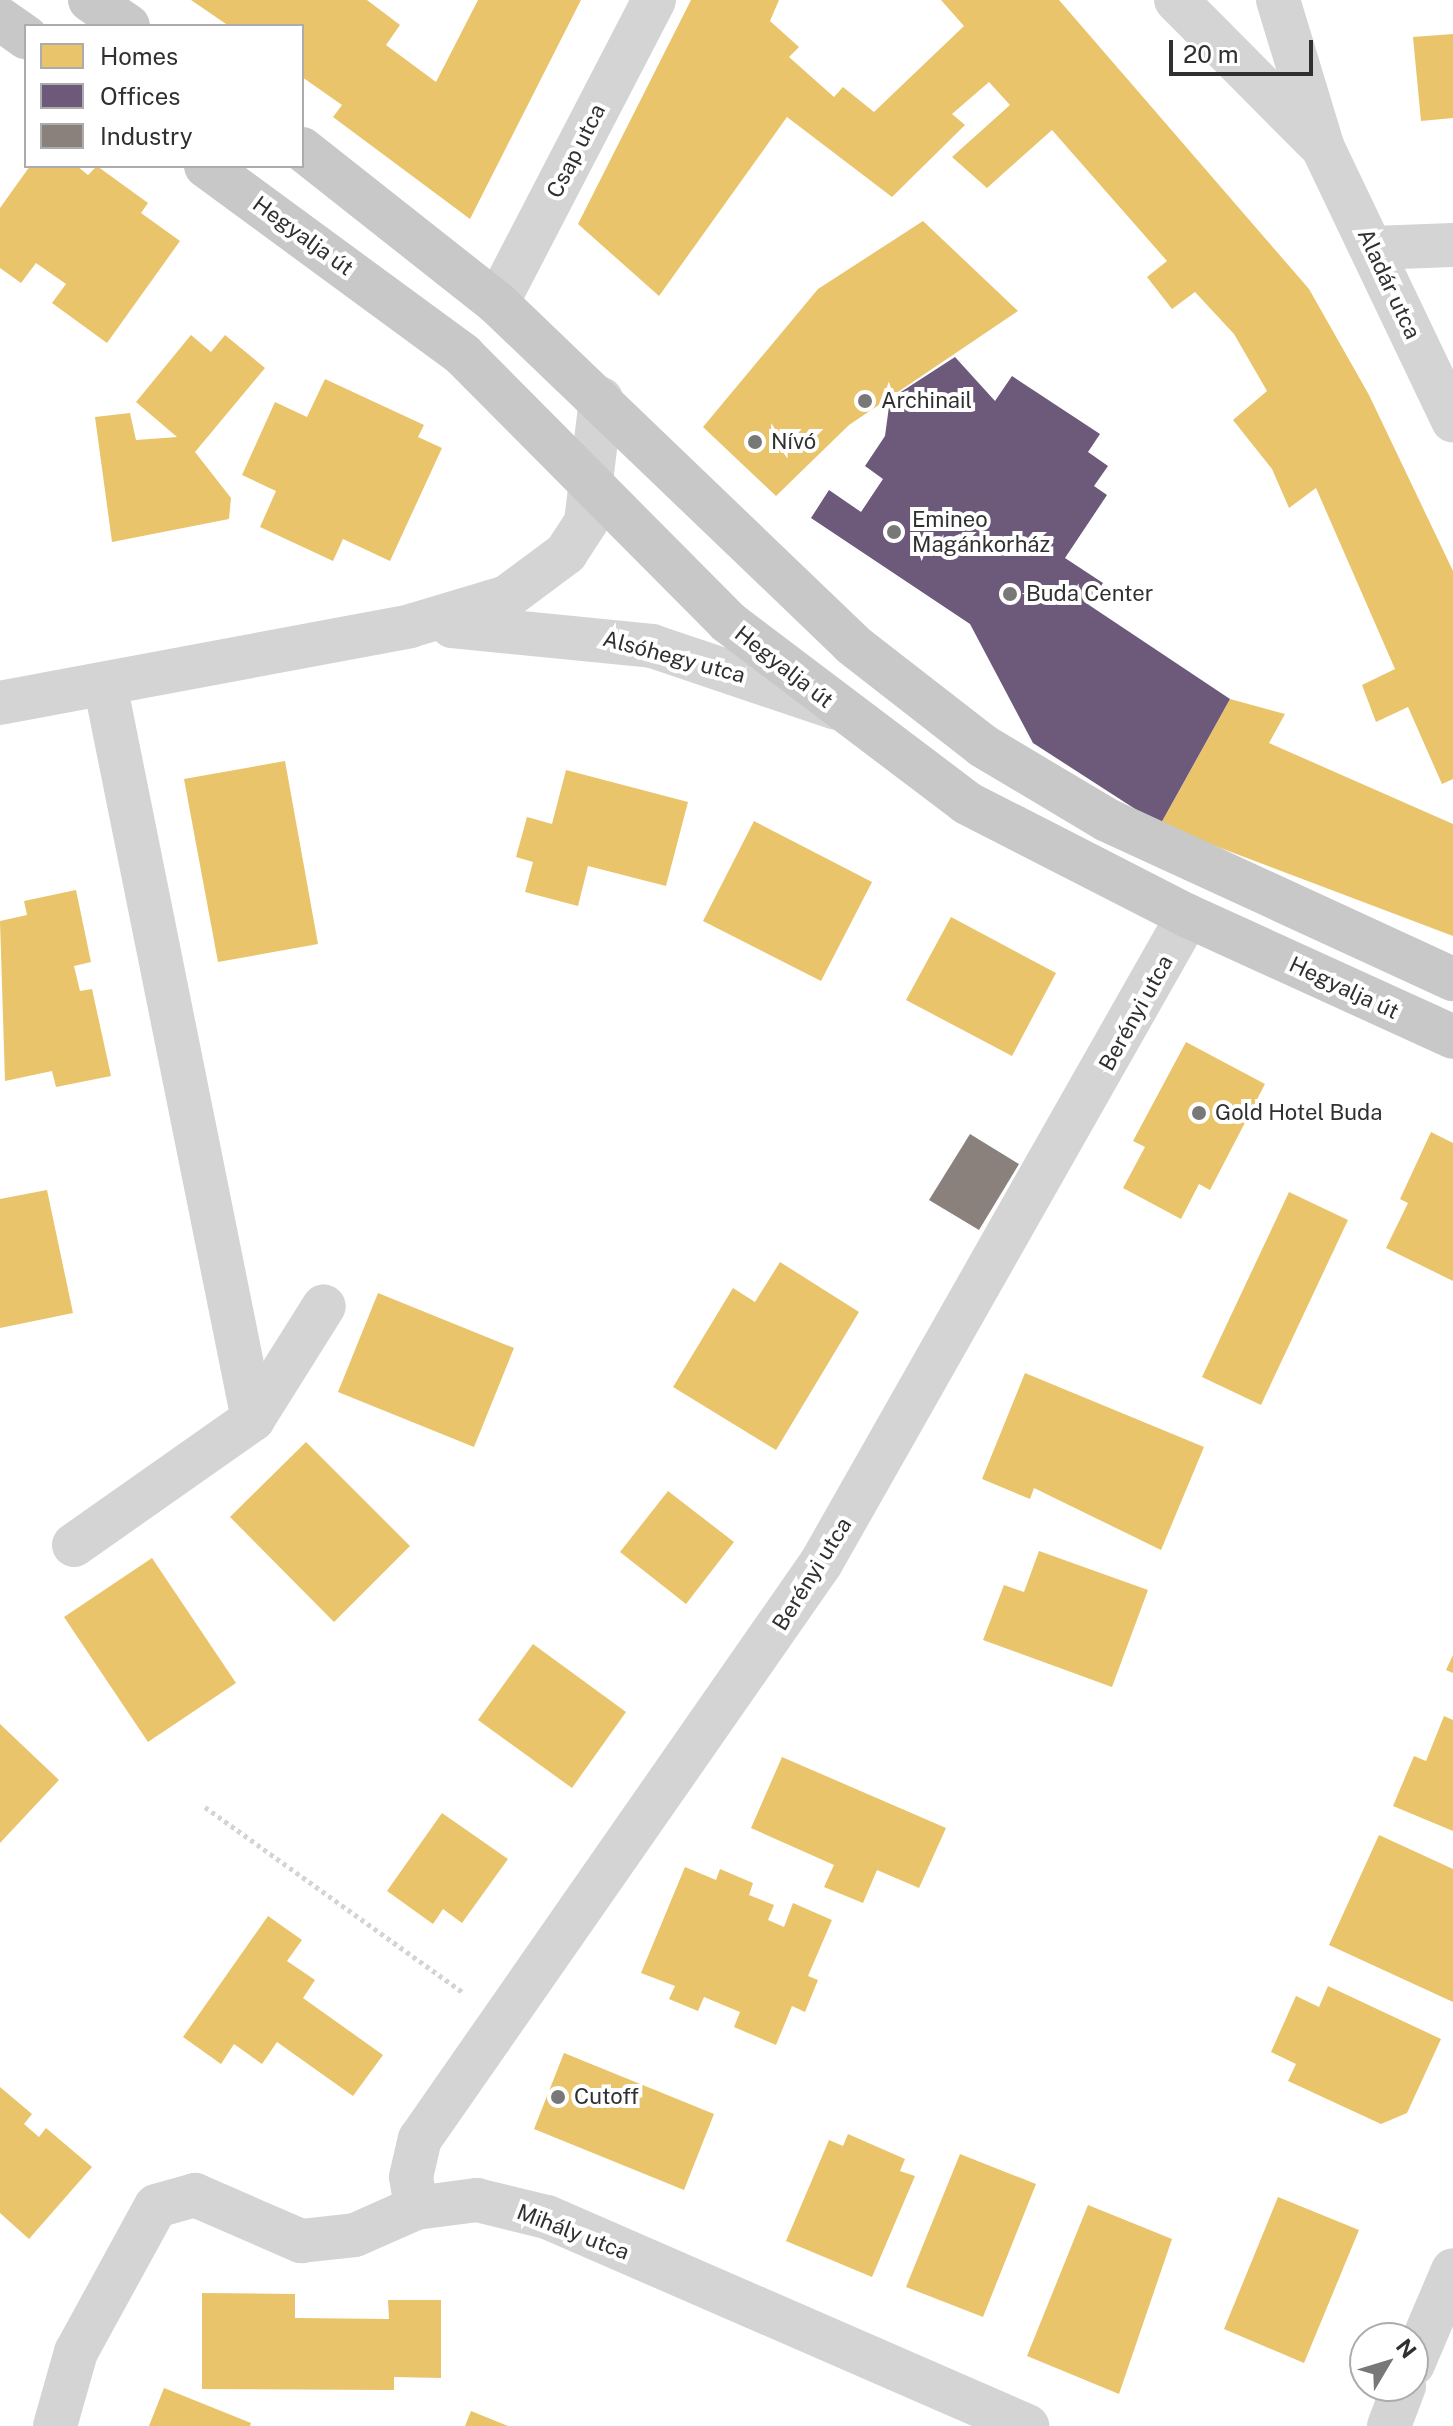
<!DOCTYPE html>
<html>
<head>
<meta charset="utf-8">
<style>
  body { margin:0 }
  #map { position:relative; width:1453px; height:2426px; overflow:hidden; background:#fff; font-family:"Public Sans",sans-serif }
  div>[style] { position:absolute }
  .homes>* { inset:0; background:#e9c46a }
  .offices>* { inset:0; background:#6d597a }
  .industry>* { inset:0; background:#8a817c }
  .path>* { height:5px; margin-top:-2.5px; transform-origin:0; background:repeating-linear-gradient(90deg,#d4d4d4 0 4px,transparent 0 8px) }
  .minor>* { height:44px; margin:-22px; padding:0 22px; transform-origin:22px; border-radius:22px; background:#d4d4d4 }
  .major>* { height:44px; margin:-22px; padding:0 22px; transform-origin:22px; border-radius:22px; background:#c8c8c8 }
  .dots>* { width:22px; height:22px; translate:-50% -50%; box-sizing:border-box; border:4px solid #fff; border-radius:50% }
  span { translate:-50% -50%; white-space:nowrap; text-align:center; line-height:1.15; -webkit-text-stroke:8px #fff; paint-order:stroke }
  .street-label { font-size:22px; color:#303030 }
  .poi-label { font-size:22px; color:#303030 }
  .left { translate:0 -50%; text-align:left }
  .legend { position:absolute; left:24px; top:24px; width:280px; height:144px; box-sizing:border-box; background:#fff; border:2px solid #acacac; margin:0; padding:10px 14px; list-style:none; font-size:24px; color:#303030 }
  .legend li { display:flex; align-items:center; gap:16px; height:40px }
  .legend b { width:40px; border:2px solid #acacac }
  .north { position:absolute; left:1349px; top:2322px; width:80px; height:80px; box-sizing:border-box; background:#fff; border:2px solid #acacac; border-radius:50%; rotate:52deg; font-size:22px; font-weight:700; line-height:32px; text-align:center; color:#303030 }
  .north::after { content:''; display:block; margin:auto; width:28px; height:36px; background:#787878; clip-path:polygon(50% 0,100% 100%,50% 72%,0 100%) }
  .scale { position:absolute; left:1169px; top:40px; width:144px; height:36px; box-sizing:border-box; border:4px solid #303030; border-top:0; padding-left:10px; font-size:24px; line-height:28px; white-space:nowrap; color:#303030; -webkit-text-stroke:6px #fff; paint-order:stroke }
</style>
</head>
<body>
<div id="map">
  <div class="homes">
    <i style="clip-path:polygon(191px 0,367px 0,400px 25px,386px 45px,436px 82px,478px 0,581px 0,470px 219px,333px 117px,342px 105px,302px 77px,302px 26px,229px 26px)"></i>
    <i style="clip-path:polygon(691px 0,779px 0,770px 21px,799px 47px,789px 57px,834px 97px,843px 87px,874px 112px,964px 26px,941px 0,1059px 0,1309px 289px,1369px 395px,1453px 571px,1453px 779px,1442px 784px,1408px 707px,1376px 722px,1362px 685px,1395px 669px,1316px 488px,1289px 508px,1272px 469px,1233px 420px,1267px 391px,1234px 334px,1195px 292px,1172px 309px,1147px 277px,1167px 261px,1052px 130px,987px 188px,952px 157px,1010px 105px,989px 82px,952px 114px,965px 125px,892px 197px,787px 117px,659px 296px,578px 224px)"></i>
    <i style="clip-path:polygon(1453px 34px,1453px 118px,1421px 121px,1413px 37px)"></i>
    <i style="clip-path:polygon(30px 166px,77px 166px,88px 175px,97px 166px,148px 203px,141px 213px,180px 241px,107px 343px,52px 303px,66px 284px,36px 263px,21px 283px,0 268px,0 208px)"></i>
    <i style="clip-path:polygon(923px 221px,1018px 311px,849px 425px,776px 496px,703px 427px,818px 289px)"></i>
    <i style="clip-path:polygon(191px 335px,211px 352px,225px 335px,265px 368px,195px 452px,231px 498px,229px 519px,112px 542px,95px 417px,130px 413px,136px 440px,177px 437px,136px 402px)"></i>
    <i style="clip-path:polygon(325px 379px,424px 425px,418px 437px,442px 448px,390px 561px,343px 539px,333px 561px,260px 527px,276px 491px,242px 475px,275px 402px,307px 417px)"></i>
    <i style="clip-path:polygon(1230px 699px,1285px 714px,1269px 743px,1453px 824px,1453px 936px,1160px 825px)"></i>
    <i style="clip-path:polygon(285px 761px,318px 944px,218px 962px,184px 779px)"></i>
    <i style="clip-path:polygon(566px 770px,688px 802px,666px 886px,588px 866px,578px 906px,525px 892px,533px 862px,516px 857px,527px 817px,552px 824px)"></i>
    <i style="clip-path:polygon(754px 821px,872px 882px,821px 981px,703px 921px)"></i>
    <i style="clip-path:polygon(76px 890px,91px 962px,74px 966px,80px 991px,92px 989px,111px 1076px,56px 1087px,52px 1071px,5px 1081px,0 921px,27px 915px,24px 901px)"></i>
    <i style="clip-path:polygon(951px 917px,1056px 973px,1012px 1056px,906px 1000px)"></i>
    <i style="clip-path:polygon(1186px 1042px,1265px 1084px,1210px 1190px,1199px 1184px,1181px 1219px,1123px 1188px,1145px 1147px,1133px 1141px)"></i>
    <i style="clip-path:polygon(1431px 1132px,1453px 1143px,1453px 1281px,1386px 1248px,1408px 1203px,1400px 1199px)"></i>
    <i style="clip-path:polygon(47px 1190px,73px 1313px,0 1328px,0 1199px)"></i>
    <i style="clip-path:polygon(1289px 1192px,1348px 1220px,1261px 1405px,1202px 1377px)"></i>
    <i style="clip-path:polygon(780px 1262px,859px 1312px,776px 1450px,673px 1387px,733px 1288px,755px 1302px)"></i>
    <i style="clip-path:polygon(378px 1293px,514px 1348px,474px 1447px,338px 1392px)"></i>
    <i style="clip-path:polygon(1025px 1373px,1204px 1447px,1161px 1550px,1034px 1488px,1030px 1499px,982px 1479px)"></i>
    <i style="clip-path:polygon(306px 1442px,410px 1546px,334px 1622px,230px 1517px)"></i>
    <i style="clip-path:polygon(668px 1491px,734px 1542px,686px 1604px,620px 1552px)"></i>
    <i style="clip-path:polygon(1039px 1551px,1148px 1590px,1112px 1687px,983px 1640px,1004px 1585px,1024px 1592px)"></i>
    <i style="clip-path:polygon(152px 1558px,236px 1683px,148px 1742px,64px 1617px)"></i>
    <i style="clip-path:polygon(533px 1644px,626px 1712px,572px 1788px,478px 1720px)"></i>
    <i style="clip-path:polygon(1453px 1655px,1453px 1673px,1446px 1670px)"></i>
    <i style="clip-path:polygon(1444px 1716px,1453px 1720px,1453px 1831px,1393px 1806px,1414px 1756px,1426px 1761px)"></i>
    <i style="clip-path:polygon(0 1724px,59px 1780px,0 1843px)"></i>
    <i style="clip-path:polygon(782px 1757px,946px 1828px,919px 1888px,877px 1870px,863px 1903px,824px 1887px,834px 1865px,751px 1828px)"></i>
    <i style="clip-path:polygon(442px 1813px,508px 1859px,462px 1923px,443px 1909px,433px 1924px,387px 1891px)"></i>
    <i style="clip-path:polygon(1379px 1835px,1453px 1869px,1453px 2002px,1329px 1945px)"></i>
    <i style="clip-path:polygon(685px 1867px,716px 1880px,720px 1869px,753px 1883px,749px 1895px,774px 1905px,768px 1920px,784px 1927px,793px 1903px,832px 1920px,808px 1976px,818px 1980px,805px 2012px,792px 2006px,776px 2045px,734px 2027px,740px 2012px,704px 1997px,698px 2011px,669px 1999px,675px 1986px,641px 1973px)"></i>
    <i style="clip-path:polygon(268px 1916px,302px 1940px,287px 1961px,315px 1980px,303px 1998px,383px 2055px,353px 2096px,277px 2042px,262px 2064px,234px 2044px,221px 2064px,183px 2037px)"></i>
    <i style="clip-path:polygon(1328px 1986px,1441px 2039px,1407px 2113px,1381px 2124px,1288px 2081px,1296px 2064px,1271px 2052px,1296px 1996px,1319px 2007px)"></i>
    <i style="clip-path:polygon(564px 2053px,714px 2114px,684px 2190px,534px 2129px)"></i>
    <i style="clip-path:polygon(0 2087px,32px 2114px,24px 2124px,39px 2137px,46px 2128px,92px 2167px,29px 2239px,0 2213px)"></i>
    <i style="clip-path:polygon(848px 2134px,905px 2159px,900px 2171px,915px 2176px,872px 2277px,786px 2241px,829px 2140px,843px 2146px)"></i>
    <i style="clip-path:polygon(960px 2154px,1036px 2184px,983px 2317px,906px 2287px)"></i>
    <i style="clip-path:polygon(1278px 2197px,1359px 2230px,1304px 2363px,1224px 2329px)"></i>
    <i style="clip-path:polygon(1088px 2205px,1172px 2239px,1119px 2394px,1027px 2356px)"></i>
    <i style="clip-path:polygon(202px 2293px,295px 2294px,295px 2318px,389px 2319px,388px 2300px,441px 2300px,441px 2378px,394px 2377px,394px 2390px,202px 2389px)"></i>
    <i style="clip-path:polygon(164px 2388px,251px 2423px,250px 2426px,149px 2426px)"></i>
    <i style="clip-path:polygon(471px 2411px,508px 2426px,465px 2426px)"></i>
  </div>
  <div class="offices">
    <i style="clip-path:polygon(955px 357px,995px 401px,1012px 376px,1100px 434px,1088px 452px,1108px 466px,1094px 486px,1107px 495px,1065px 558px,1103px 583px,1089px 605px,1230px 699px,1160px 825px,1033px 743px,970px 624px,811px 518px,829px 490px,861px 512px,883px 479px,865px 466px,885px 436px,890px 399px)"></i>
  </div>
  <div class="industry">
    <i style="clip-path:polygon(970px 1134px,1019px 1164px,979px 1230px,929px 1200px)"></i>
  </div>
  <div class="path">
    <i style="left:205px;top:1807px;width:319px;rotate:35.7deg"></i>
  </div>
  <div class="minor">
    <i style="left:1176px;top:0;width:202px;rotate:45.2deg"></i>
    <i style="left:1278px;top:0;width:155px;rotate:73.1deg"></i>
    <i style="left:1323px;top:148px;width:302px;rotate:64.5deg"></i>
    <i style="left:1373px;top:248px;width:80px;rotate:-2.1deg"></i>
    <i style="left:497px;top:303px;width:341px;rotate:-62.6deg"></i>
    <i style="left:452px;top:626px;width:201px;rotate:5.7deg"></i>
    <i style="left:652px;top:646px;width:194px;rotate:18.6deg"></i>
    <i style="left:105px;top:684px;width:750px;rotate:78.62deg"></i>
    <i style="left:0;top:703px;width:417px;rotate:-10.6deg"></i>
    <i style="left:410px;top:626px;width:101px;rotate:-16.6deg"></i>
    <i style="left:507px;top:597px;width:74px;rotate:-36.7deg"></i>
    <i style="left:566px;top:553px;width:37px;rotate:-57deg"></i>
    <i style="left:586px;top:522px;width:124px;rotate:-83deg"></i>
    <i style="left:74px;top:1545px;width:219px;rotate:-35.1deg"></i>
    <i style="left:253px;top:1419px;width:133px;rotate:-57.9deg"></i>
    <i style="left:416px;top:2208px;width:31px;rotate:-99deg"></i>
    <i style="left:411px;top:2177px;width:39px;rotate:-77deg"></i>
    <i style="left:420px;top:2139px;width:702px;rotate:-55.16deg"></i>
    <i style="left:821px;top:1563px;width:744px;rotate:-60.44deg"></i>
    <i style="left:1413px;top:2364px;width:102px;rotate:-66.9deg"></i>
    <i style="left:55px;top:2426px;width:77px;rotate:-74.2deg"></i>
    <i style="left:76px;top:2352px;width:166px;rotate:-61.3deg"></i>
    <i style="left:156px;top:2206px;width:41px;rotate:-15.8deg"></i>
    <i style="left:195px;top:2195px;width:116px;rotate:23.5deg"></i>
    <i style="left:301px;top:2241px;width:54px;rotate:-6.3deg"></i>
    <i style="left:355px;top:2235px;width:67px;rotate:-23.9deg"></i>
    <i style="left:416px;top:2208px;width:62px;rotate:-7.5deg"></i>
    <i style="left:477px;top:2200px;width:72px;rotate:13.7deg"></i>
    <i style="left:547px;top:2217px;width:524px;rotate:23.53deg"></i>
    <i style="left:1389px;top:2426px;width:43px;rotate:-69.4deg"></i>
  </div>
  <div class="major">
    <i style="left:90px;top:0;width:46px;rotate:34.4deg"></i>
    <i style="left:0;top:19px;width:32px;rotate:35deg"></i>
    <i style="left:302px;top:149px;width:248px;rotate:38.3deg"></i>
    <i style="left:497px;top:303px;width:492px;rotate:43.8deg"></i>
    <i style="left:852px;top:644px;width:166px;rotate:37.9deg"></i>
    <i style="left:983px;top:746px;width:144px;rotate:30.8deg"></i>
    <i style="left:1107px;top:820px;width:381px;rotate:24.7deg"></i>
    <i style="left:206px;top:166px;width:319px;rotate:36.3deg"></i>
    <i style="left:463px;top:355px;width:376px;rotate:45.2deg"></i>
    <i style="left:728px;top:622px;width:300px;rotate:37.1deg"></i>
    <i style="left:967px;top:803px;width:248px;rotate:27.1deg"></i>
    <i style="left:1188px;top:916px;width:291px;rotate:24.5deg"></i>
  </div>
  <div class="dots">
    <i style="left:865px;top:401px;background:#787878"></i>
    <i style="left:755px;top:442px;background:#787878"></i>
    <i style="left:894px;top:532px;background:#787878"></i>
    <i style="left:1010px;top:594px;background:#787878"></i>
    <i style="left:1199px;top:1113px;background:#787878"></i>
    <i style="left:558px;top:2097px;background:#787878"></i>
  </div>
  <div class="street-label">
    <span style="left:576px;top:151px;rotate:-63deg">Csap utca</span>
    <span style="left:303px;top:236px;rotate:36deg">Hegyalja út</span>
    <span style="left:1389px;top:284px;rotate:65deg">Aladár utca</span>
    <span style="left:674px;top:657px;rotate:15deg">Alsóhegy utca</span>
    <span style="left:784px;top:667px;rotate:38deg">Hegyalja út</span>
    <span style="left:1344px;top:988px;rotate:25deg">Hegyalja út</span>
    <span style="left:1136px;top:1013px;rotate:-61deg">Berényi utca</span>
    <span style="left:812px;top:1574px;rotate:-58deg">Berényi utca</span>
    <span style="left:573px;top:2232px;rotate:21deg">Mihály utca</span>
  </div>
  <div class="poi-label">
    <span class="left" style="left:881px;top:401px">Archinail</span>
    <span class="left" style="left:771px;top:442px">Nívó</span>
    <span class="left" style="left:912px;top:532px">Emineo<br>Magánkorház</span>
    <span class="left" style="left:1026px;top:594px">Buda Center</span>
    <span class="left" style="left:1215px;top:1113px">Gold Hotel Buda</span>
    <span class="left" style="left:574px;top:2097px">Cutoff</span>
  </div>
  <ul class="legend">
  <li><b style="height:22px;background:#e9c46a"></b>Homes</li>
  <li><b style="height:22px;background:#6d597a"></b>Offices</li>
  <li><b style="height:22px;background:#8a817c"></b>Industry</li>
  </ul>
  <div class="north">N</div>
  <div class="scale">20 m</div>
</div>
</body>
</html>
